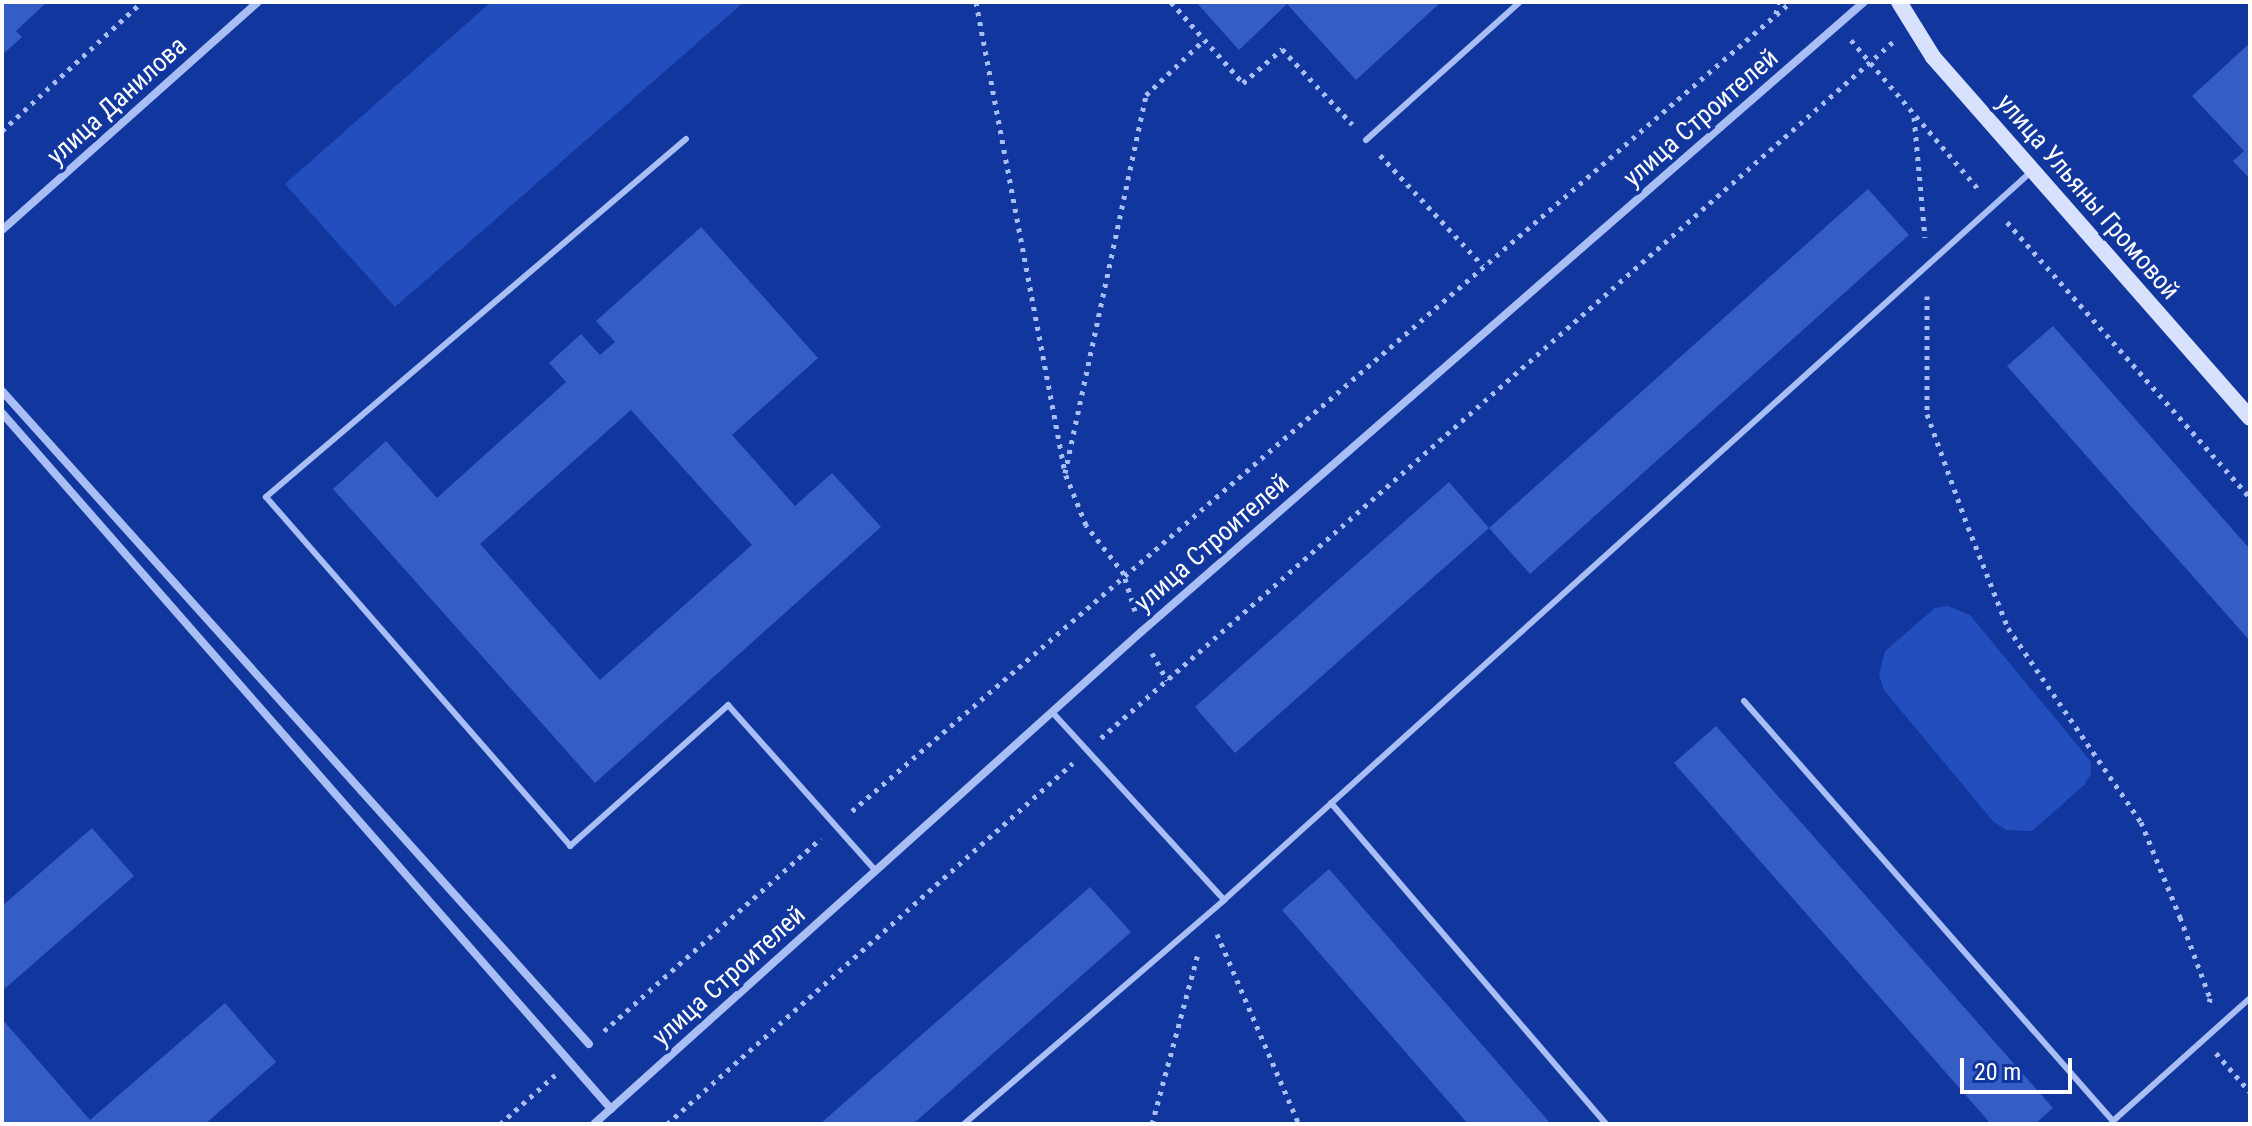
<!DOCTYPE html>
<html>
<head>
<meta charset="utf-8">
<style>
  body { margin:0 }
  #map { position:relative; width:2252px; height:1126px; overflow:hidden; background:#11379f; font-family:"Roboto Condensed",sans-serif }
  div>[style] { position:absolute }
  .green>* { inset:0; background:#234fbe }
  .building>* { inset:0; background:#345dc5 }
  .path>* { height:5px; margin-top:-2.5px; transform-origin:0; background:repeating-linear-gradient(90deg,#a8bef5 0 4px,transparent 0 10px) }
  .lane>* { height:6px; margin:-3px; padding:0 3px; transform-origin:3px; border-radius:3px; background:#a8bef5 }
  .street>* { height:8px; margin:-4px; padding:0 4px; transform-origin:4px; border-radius:4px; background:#a8bef5 }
  .secondary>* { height:16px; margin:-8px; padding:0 8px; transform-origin:8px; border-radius:8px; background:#d8e2fe }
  span { translate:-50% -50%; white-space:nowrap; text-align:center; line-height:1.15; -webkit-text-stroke:7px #11379f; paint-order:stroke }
  .street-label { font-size:26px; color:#fff }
  .frame { position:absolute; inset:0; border:4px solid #fff; pointer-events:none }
  .scale { position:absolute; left:1960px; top:1058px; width:112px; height:36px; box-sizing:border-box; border:4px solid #fff; border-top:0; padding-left:10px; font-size:24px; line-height:28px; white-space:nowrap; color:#fff; -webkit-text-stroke:6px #11379f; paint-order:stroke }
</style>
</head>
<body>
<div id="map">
  <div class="green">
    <i style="clip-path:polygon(491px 2px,744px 2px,395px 307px,285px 184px)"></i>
    <i style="clip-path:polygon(1948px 606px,1970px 615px,2091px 762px,2091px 774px,2084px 785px,2032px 831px,2006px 830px,1993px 821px,1884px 690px,1879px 675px,1885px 651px,1935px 608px)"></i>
  </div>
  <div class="building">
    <i style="clip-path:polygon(2px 2px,47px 2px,16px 31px,22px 37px,2px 55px)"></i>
    <i style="clip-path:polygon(1196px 2px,1441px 2px,1356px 80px,1287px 4px,1239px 50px)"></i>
    <i style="clip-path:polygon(2250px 43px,2250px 179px,2233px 161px,2244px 151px,2192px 96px)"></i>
    <i style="clip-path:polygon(1868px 189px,1909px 235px,1530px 574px,1489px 528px)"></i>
    <i style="clip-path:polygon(evenodd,701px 227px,818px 358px,732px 435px,795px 506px,832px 473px,881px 527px,595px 783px,333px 489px,386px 441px,437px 498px,566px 382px,549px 363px,581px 334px,600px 355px,615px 342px,596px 321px,701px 227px,631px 410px,752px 545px,600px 680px,480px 544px,631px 410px)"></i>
    <i style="clip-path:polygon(2053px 326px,2250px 549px,2250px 641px,2007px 366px)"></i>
    <i style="clip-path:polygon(1449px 482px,1489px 528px,1235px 753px,1195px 707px)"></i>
    <i style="clip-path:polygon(1716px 726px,2053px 1108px,2035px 1124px,1991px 1124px,1674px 763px)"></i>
    <i style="clip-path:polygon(92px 828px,134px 876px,2px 991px,2px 906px)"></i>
    <i style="clip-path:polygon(1329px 869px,1551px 1124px,1468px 1124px,1282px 910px)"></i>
    <i style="clip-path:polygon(1090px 887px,1131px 932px,913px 1124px,820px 1124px)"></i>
    <i style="clip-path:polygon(225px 1003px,276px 1062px,205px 1124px,2px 1124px,2px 1019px,90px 1120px)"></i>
  </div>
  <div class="path">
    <i style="left:976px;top:2px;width:475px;rotate:79.3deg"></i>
    <i style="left:1171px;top:2px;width:108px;rotate:48.4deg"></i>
    <i style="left:1243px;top:83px;width:52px;rotate:-41.1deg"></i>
    <i style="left:1282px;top:49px;width:103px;rotate:47deg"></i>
    <i style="left:1776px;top:14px;width:12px;rotate:-81deg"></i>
    <i style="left:1851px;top:40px;width:199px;rotate:49.5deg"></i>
    <i style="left:1914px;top:117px;width:121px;rotate:84.8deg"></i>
    <i style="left:2px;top:131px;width:190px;rotate:-42.7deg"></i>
    <i style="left:1380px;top:155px;width:151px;rotate:47.1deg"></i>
    <i style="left:2007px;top:222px;width:368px;rotate:48.6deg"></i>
    <i style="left:1927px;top:296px;width:118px;rotate:90deg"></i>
    <i style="left:1927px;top:414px;width:120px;rotate:70.1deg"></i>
    <i style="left:1968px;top:527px;width:109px;rotate:68.4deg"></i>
    <i style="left:2008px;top:628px;width:235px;rotate:55.6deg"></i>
    <i style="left:2141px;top:822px;width:103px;rotate:67.7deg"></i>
    <i style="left:2180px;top:917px;width:86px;rotate:69.7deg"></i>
    <i style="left:2210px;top:998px;width:7px;rotate:98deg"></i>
    <i style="left:1135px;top:611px;width:39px;rotate:-107deg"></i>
    <i style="left:1124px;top:574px;width:62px;rotate:-127.8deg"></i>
    <i style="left:1086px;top:525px;width:56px;rotate:-112deg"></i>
    <i style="left:1065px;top:473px;width:387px;rotate:-77.9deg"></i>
    <i style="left:1146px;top:95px;width:80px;rotate:-43.5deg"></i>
    <i style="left:1152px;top:653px;width:31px;rotate:61deg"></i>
    <i style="left:1101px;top:738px;width:1054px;rotate:-41.31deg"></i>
    <i style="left:852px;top:811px;width:1239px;rotate:-40.75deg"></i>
    <i style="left:1217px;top:934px;width:207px;rotate:66.7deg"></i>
    <i style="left:604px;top:1031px;width:290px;rotate:-41.6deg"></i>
    <i style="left:2216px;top:1053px;width:52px;rotate:48.9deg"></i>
    <i style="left:500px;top:1124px;width:74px;rotate:-41.7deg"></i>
    <i style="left:667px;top:1124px;width:543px;rotate:-41.64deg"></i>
    <i style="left:1152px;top:1124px;width:177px;rotate:-74.9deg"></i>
  </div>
  <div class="lane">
    <i style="left:686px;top:139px;width:552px;rotate:139.56deg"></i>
    <i style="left:266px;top:497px;width:463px;rotate:48.9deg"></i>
    <i style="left:570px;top:846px;width:212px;rotate:-41.7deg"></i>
    <i style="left:728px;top:705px;width:222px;rotate:48.3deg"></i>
    <i style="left:1366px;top:140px;width:207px;rotate:-41.9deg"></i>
    <i style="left:1744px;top:701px;width:559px;rotate:48.7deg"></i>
    <i style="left:2113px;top:1121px;width:184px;rotate:-41.9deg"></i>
    <i style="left:1052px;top:712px;width:255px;rotate:47.5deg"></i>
    <i style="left:1224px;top:900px;width:1090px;rotate:-42.06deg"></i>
    <i style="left:1331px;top:803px;width:423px;rotate:49.4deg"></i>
    <i style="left:964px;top:1124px;width:343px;rotate:-40.7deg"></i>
  </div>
  <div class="street">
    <i style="left:2px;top:230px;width:343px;rotate:-41.7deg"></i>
    <i style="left:2px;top:391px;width:878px;rotate:48.05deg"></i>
    <i style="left:2px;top:413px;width:925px;rotate:48.81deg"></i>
    <i style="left:594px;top:1124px;width:736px;rotate:-41.97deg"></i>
    <i style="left:1141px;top:632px;width:959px;rotate:-41.07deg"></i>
  </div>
  <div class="secondary">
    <i style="left:1899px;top:2px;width:65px;rotate:58.3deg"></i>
    <i style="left:1933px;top:57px;width:480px;rotate:48.7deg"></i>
  </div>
  <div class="street-label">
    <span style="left:117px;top:101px;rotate:-42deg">улица Данилова</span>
    <span style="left:1701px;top:118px;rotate:-41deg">улица Строителей</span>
    <span style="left:2088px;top:197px;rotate:49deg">улица Ульяны Громовой</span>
    <span style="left:1212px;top:543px;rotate:-41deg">улица Строителей</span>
    <span style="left:729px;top:976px;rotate:-42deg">улица Строителей</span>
  </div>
  <div class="frame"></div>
  <div class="scale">20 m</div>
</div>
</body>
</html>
